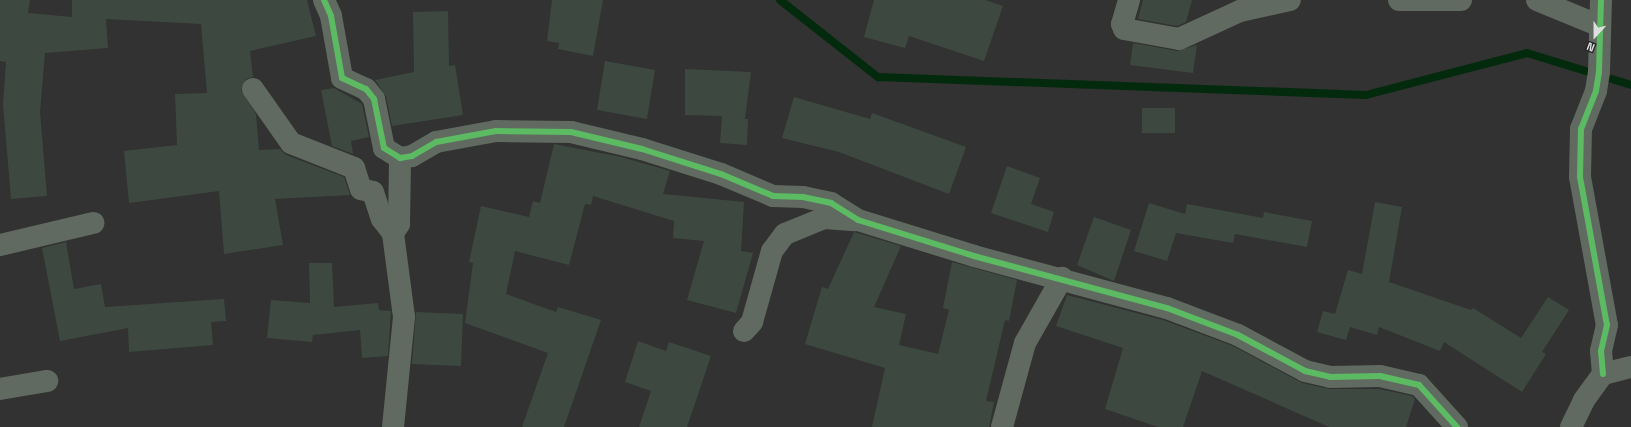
<!DOCTYPE html>
<html>
<head>
<meta charset="utf-8">
<style>
  body { margin:0 }
  #map { position:relative; width:1631px; height:427px; overflow:hidden; background:#313231; font-family:"Space Grotesk",sans-serif }
  div>[style] { position:absolute }
  .stream>* { height:8px; margin:-4px; padding:0 4px; transform-origin:4px; border-radius:4px; background:#042a0e }
  .building>* { inset:0; background:#3d4940 }
  .minor>* { height:22px; margin:-11px; padding:0 11px; transform-origin:11px; border-radius:11px; background:#606a61 }
  .cycleway>* { height:6px; margin:-3px; padding:0 3px; transform-origin:3px; border-radius:3px; background:#5cba63 }
  span { translate:-50% -50%; white-space:nowrap; text-align:center; line-height:1.15; -webkit-text-stroke:3px #262927; paint-order:stroke }
  .north { position:absolute; left:1575px; top:16px; width:40px; height:40px; -webkit-text-stroke:3px #262927; paint-order:stroke; rotate:201deg; font-size:11px; font-weight:700; line-height:16px; text-align:center; color:#dddfde }
  .north::after { content:''; display:block; margin:auto; width:14px; height:18px; background:#dddfde; clip-path:polygon(50% 0,100% 100%,50% 72%,0 100%) }
</style>
</head>
<body>
<div id="map">
  <div class="stream">
    <i style="left:780px;top:0;width:125px;rotate:38.2deg"></i>
    <i style="left:878px;top:77px;width:488px;rotate:2.1deg"></i>
    <i style="left:1366px;top:95px;width:166px;rotate:-14.6deg"></i>
    <i style="left:1527px;top:53px;width:109px;rotate:17.1deg"></i>
  </div>
  <div class="building">
    <i style="clip-path:polygon(0 0,30px 0,28px 13px,72px 17px,72px 0,307px 0,316px 36px,250px 51px,253px 77px,246px 79px,241px 90px,256px 114px,259px 150px,280px 149px,286px 155px,344px 177px,350px 195px,275px 199px,283px 245px,224px 254px,219px 191px,129px 203px,124px 151px,177px 145px,175px 94px,207px 93px,201px 24px,106px 19px,108px 48px,45px 53px,40px 112px,47px 196px,11px 199px,3px 104px,6px 62px,0 61px)"></i>
    <i style="clip-path:polygon(552px 0,603px 0,593px 56px,558px 49px,559px 43px,547px 41px)"></i>
    <i style="clip-path:polygon(874px 0,985px 0,1003px 6px,984px 61px,909px 36px,905px 48px,864px 37px)"></i>
    <i style="clip-path:polygon(1143px 0,1192px 0,1186px 22px,1177px 26px,1138px 19px)"></i>
    <i style="clip-path:polygon(448px 11px,449px 66px,455px 65px,463px 115px,392px 126px,386px 96px,375px 80px,414px 72px,413px 12px)"></i>
    <i style="clip-path:polygon(1133px 43px,1177px 51px,1197px 45px,1193px 73px,1130px 65px)"></i>
    <i style="clip-path:polygon(605px 61px,655px 70px,647px 119px,597px 110px)"></i>
    <i style="clip-path:polygon(685px 69px,751px 72px,745px 119px,748px 119px,747px 145px,720px 143px,722px 116px,685px 115px)"></i>
    <i style="clip-path:polygon(334px 88px,362px 104px,369px 137px,351px 141px,353px 154px,332px 146px,321px 90px)"></i>
    <i style="clip-path:polygon(794px 97px,870px 119px,872px 113px,966px 147px,949px 194px,839px 152px,782px 138px)"></i>
    <i style="clip-path:polygon(1142px 108px,1175px 108px,1175px 133px,1142px 133px)"></i>
    <i style="clip-path:polygon(554px 144px,621px 157px,670px 171px,663px 194px,744px 202px,741px 251px,753px 253px,736px 313px,687px 300px,704px 241px,673px 238px,674px 221px,593px 196px,591px 205px,585px 204px,569px 265px,515px 251px,506px 294px,556px 312px,558px 307px,601px 320px,564px 427px,522px 427px,548px 353px,465px 323px,473px 263px,469px 262px,481px 206px,529px 217px,533px 201px,540px 203px)"></i>
    <i style="clip-path:polygon(1007px 166px,1040px 178px,1031px 204px,1054px 212px,1048px 232px,991px 213px)"></i>
    <i style="clip-path:polygon(1375px 202px,1402px 207px,1389px 282px,1471px 310px,1473px 308px,1521px 338px,1548px 297px,1569px 310px,1542px 352px,1546px 354px,1522px 392px,1444px 342px,1440px 351px,1379px 327px,1377px 335px,1350px 327px,1346px 340px,1317px 332px,1323px 311px,1335px 314px,1348px 270px,1362px 274px)"></i>
    <i style="clip-path:polygon(1149px 203px,1185px 214px,1187px 204px,1263px 218px,1264px 212px,1312px 221px,1307px 247px,1235px 234px,1233px 243px,1176px 233px,1167px 261px,1134px 251px)"></i>
    <i style="clip-path:polygon(1094px 217px,1131px 230px,1114px 281px,1077px 265px)"></i>
    <i style="clip-path:polygon(854px 232px,901px 246px,874px 307px,906px 314px,899px 345px,938px 354px,949px 310px,943px 308px,952px 262px,1017px 280px,1009px 321px,1005px 320px,986px 401px,994px 402px,989px 427px,872px 427px,885px 368px,805px 344px,822px 287px,828px 289px)"></i>
    <i style="clip-path:polygon(66px 242px,74px 289px,101px 284px,105px 307px,224px 299px,226px 321px,211px 322px,213px 345px,129px 352px,128px 328px,60px 341px,42px 248px)"></i>
    <i style="clip-path:polygon(309px 263px,332px 263px,334px 307px,378px 303px,379px 310px,391px 311px,388px 356px,362px 358px,360px 330px,313px 335px,312px 342px,267px 338px,271px 300px,310px 303px)"></i>
    <i style="clip-path:polygon(1067px 295px,1163px 320px,1233px 346px,1302px 383px,1330px 389px,1379px 389px,1412px 396px,1415px 399px,1406px 427px,1329px 427px,1202px 371px,1183px 427px,1158px 427px,1105px 409px,1123px 348px,1056px 326px)"></i>
    <i style="clip-path:polygon(416px 312px,463px 314px,461px 366px,412px 364px)"></i>
    <i style="clip-path:polygon(638px 341px,666px 351px,669px 342px,711px 356px,687px 427px,639px 427px,651px 391px,625px 382px)"></i>
  </div>
  <div class="minor">
    <i style="left:324px;top:0;width:17px;rotate:66deg"></i>
    <i style="left:331px;top:16px;width:63px;rotate:79.9deg"></i>
    <i style="left:342px;top:78px;width:26px;rotate:25deg"></i>
    <i style="left:366px;top:89px;width:13px;rotate:51deg"></i>
    <i style="left:374px;top:99px;width:50px;rotate:78.5deg"></i>
    <i style="left:384px;top:148px;width:19px;rotate:32deg"></i>
    <i style="left:400px;top:158px;width:12px;rotate:-9deg"></i>
    <i style="left:412px;top:156px;width:28px;rotate:-30deg"></i>
    <i style="left:436px;top:142px;width:61px;rotate:-10.4deg"></i>
    <i style="left:496px;top:131px;width:75px;rotate:0.8deg"></i>
    <i style="left:571px;top:132px;width:73px;rotate:13.5deg"></i>
    <i style="left:642px;top:149px;width:83px;rotate:17.6deg"></i>
    <i style="left:721px;top:174px;width:56px;rotate:22.9deg"></i>
    <i style="left:773px;top:196px;width:30px;rotate:2deg"></i>
    <i style="left:803px;top:197px;width:29px;rotate:12deg"></i>
    <i style="left:831px;top:203px;width:32px;rotate:32deg"></i>
    <i style="left:858px;top:220px;width:121px;rotate:17.2deg"></i>
    <i style="left:974px;top:256px;width:200px;rotate:15.1deg"></i>
    <i style="left:1167px;top:308px;width:76px;rotate:20.8deg"></i>
    <i style="left:1238px;top:335px;width:76px;rotate:28.2deg"></i>
    <i style="left:1305px;top:371px;width:26px;rotate:13deg"></i>
    <i style="left:1330px;top:377px;width:50px;rotate:-1.1deg"></i>
    <i style="left:1380px;top:376px;width:40px;rotate:13deg"></i>
    <i style="left:1419px;top:385px;width:57px;rotate:47.9deg"></i>
    <i style="left:1129px;top:0;width:25px;rotate:106deg"></i>
    <i style="left:1122px;top:24px;width:5px;rotate:68deg"></i>
    <i style="left:1124px;top:29px;width:56px;rotate:10.3deg"></i>
    <i style="left:1179px;top:39px;width:67px;rotate:-24.7deg"></i>
    <i style="left:1240px;top:11px;width:51px;rotate:-12.4deg"></i>
    <i style="left:1399px;top:0;width:62px"></i>
    <i style="left:1537px;top:0;width:68px;rotate:22.4deg"></i>
    <i style="left:1601px;top:0;width:72px;rotate:91.6deg"></i>
    <i style="left:1599px;top:72px;width:19px;rotate:99deg"></i>
    <i style="left:1596px;top:91px;width:41px;rotate:111.5deg"></i>
    <i style="left:1581px;top:129px;width:48px;rotate:91.2deg"></i>
    <i style="left:1580px;top:177px;width:150px;rotate:79.7deg"></i>
    <i style="left:1607px;top:325px;width:27px;rotate:103deg"></i>
    <i style="left:1601px;top:351px;width:23px;rotate:85deg"></i>
    <i style="left:253px;top:89px;width:66px;rotate:54.9deg"></i>
    <i style="left:291px;top:143px;width:68px;rotate:21.6deg"></i>
    <i style="left:354px;top:168px;width:22px;rotate:72deg"></i>
    <i style="left:361px;top:189px;width:12px;rotate:14deg"></i>
    <i style="left:373px;top:192px;width:28px;rotate:72deg"></i>
    <i style="left:382px;top:219px;width:18px;rotate:52deg"></i>
    <i style="left:0;top:245px;width:96px;rotate:-13.3deg"></i>
    <i style="left:744px;top:331px;width:12px;rotate:-48deg"></i>
    <i style="left:752px;top:322px;width:74px;rotate:-74.3deg"></i>
    <i style="left:772px;top:251px;width:21px;rotate:-53deg"></i>
    <i style="left:785px;top:234px;width:42px;rotate:-22.3deg"></i>
    <i style="left:824px;top:218px;width:31px;rotate:4deg"></i>
    <i style="left:0;top:389px;width:48px;rotate:-9.7deg"></i>
    <i style="left:393px;top:427px;width:111px;rotate:-84.3deg"></i>
    <i style="left:404px;top:317px;width:85px;rotate:-97.5deg"></i>
    <i style="left:393px;top:233px;width:11px;rotate:-56deg"></i>
    <i style="left:399px;top:224px;width:66px;rotate:-89.1deg"></i>
    <i style="left:1002px;top:427px;width:87px;rotate:-74.7deg"></i>
    <i style="left:1025px;top:343px;width:75px;rotate:-60.4deg"></i>
    <i style="left:1571px;top:427px;width:30px;rotate:-64deg"></i>
    <i style="left:1584px;top:400px;width:32px;rotate:-54deg"></i>
    <i style="left:1603px;top:374px;width:29px;rotate:-14deg"></i>
  </div>
  <div class="cycleway">
    <i style="left:324px;top:0;width:17px;rotate:66deg"></i>
    <i style="left:331px;top:16px;width:63px;rotate:79.9deg"></i>
    <i style="left:342px;top:78px;width:26px;rotate:25deg"></i>
    <i style="left:366px;top:89px;width:13px;rotate:51deg"></i>
    <i style="left:374px;top:99px;width:50px;rotate:78.5deg"></i>
    <i style="left:384px;top:148px;width:19px;rotate:32deg"></i>
    <i style="left:400px;top:158px;width:12px;rotate:-9deg"></i>
    <i style="left:412px;top:156px;width:28px;rotate:-30deg"></i>
    <i style="left:436px;top:142px;width:61px;rotate:-10.4deg"></i>
    <i style="left:496px;top:131px;width:75px;rotate:0.8deg"></i>
    <i style="left:571px;top:132px;width:73px;rotate:13.5deg"></i>
    <i style="left:642px;top:149px;width:83px;rotate:17.6deg"></i>
    <i style="left:721px;top:174px;width:56px;rotate:22.9deg"></i>
    <i style="left:773px;top:196px;width:30px;rotate:2deg"></i>
    <i style="left:803px;top:197px;width:29px;rotate:12deg"></i>
    <i style="left:831px;top:203px;width:32px;rotate:32deg"></i>
    <i style="left:858px;top:220px;width:121px;rotate:17.2deg"></i>
    <i style="left:974px;top:256px;width:200px;rotate:15.1deg"></i>
    <i style="left:1167px;top:308px;width:76px;rotate:20.8deg"></i>
    <i style="left:1238px;top:335px;width:76px;rotate:28.2deg"></i>
    <i style="left:1305px;top:371px;width:26px;rotate:13deg"></i>
    <i style="left:1330px;top:377px;width:50px;rotate:-1.1deg"></i>
    <i style="left:1380px;top:376px;width:40px;rotate:13deg"></i>
    <i style="left:1419px;top:385px;width:57px;rotate:47.9deg"></i>
    <i style="left:1601px;top:0;width:72px;rotate:91.6deg"></i>
    <i style="left:1599px;top:72px;width:19px;rotate:99deg"></i>
    <i style="left:1596px;top:91px;width:41px;rotate:111.5deg"></i>
    <i style="left:1581px;top:129px;width:48px;rotate:91.2deg"></i>
    <i style="left:1580px;top:177px;width:150px;rotate:79.7deg"></i>
    <i style="left:1607px;top:325px;width:27px;rotate:103deg"></i>
    <i style="left:1601px;top:351px;width:23px;rotate:85deg"></i>
  </div>
  <div class="north">N</div>
</div>
</body>
</html>
